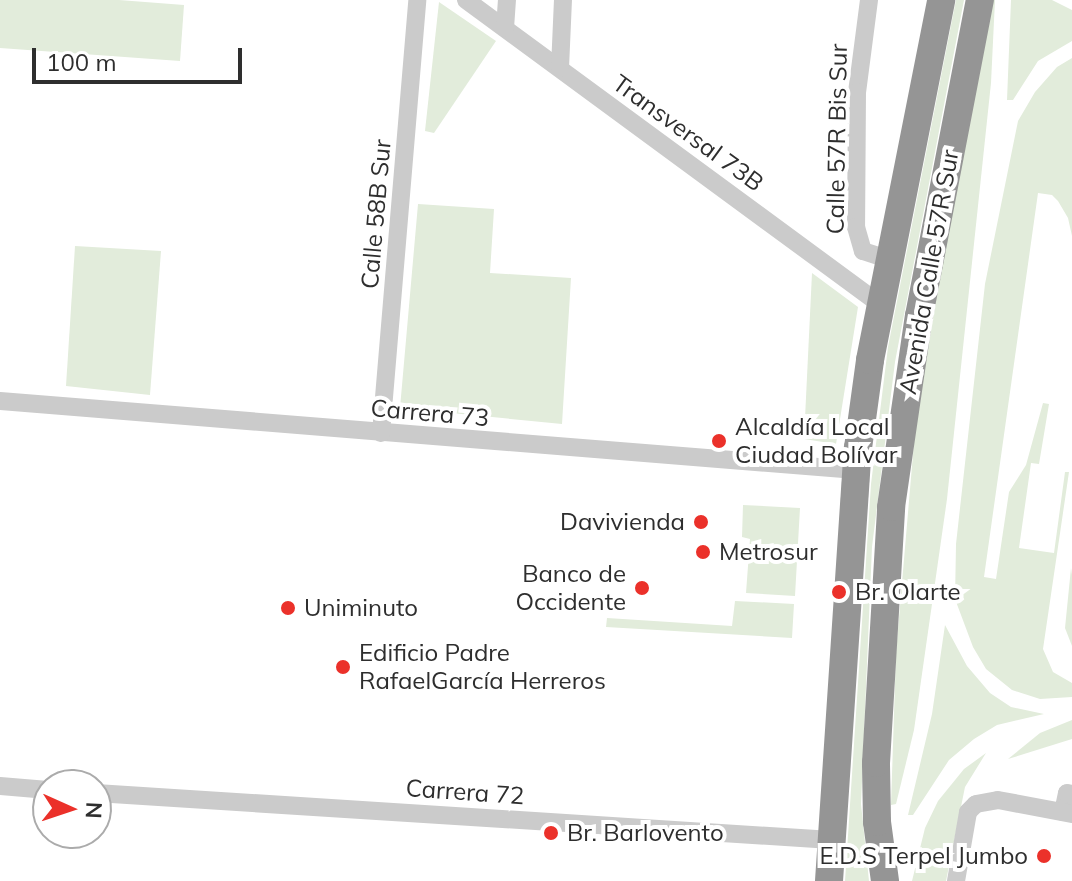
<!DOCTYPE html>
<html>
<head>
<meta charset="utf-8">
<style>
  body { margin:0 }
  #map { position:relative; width:1072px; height:881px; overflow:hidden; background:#fff; font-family:Mulish,sans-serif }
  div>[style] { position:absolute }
  .green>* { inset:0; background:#e2ecdb }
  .minor>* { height:18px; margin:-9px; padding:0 9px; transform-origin:9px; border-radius:9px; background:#cbcbcb }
  .highway>* { height:28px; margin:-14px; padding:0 14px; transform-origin:14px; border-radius:14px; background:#959595 }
  .dots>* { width:22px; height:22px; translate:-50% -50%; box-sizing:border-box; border:4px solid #fff; border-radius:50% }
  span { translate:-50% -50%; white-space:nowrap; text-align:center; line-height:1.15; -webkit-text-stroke:8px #fff; paint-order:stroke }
  .street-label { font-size:24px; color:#2e2e2e }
  .poi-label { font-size:24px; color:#2e2e2e }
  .left { translate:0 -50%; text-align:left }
  .right { translate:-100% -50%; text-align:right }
  .north { position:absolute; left:32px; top:769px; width:80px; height:80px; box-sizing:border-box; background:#fff; border:2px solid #ababab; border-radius:50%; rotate:93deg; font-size:22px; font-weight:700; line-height:32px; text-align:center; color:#2e2e2e }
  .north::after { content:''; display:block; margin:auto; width:28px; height:36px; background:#eb312a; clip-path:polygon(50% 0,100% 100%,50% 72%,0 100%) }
  .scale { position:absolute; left:32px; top:48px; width:210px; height:36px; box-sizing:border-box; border:4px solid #2e2e2e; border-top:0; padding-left:10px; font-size:24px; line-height:28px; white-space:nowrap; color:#2e2e2e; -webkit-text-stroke:6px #fff; paint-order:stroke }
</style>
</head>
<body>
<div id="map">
  <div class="green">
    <i style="clip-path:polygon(0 0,119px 0,184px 5px,180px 61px,0 48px)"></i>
    <i style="clip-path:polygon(956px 0,964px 0,895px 362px,872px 547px,861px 804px,869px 881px,845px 881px,871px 484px,888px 347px)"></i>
    <i style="clip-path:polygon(992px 0,995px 0,991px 83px,947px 499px,914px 730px,896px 804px,891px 805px,896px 653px,919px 384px)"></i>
    <i style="clip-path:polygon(1011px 0,1052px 0,1072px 10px,1072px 41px,1038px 61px,1013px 100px,1007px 100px)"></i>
    <i style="clip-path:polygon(439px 2px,496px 41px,434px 133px,425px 131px)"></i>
    <i style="clip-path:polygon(1072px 58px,1072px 236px,1068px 218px,1058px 201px,1052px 195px,1038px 193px,984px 577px,996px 579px,1009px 492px,1026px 465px,1043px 403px,1049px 404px,1039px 464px,1031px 463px,1019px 548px,1054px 553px,1065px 472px,1069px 472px,1043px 649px,1053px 672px,1072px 683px,1072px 697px,1040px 699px,1012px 690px,986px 669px,973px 647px,955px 599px,956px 544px,985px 284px,1018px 121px,1035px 92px,1057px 67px)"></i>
    <i style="clip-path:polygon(418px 204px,494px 209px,490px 273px,571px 278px,562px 424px,400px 408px)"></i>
    <i style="clip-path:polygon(75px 246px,161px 251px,150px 395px,66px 386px)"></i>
    <i style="clip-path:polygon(812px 273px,858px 307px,836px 444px,804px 439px)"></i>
    <i style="clip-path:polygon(743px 505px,800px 508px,795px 596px,746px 593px,750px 539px,742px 537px)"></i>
    <i style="clip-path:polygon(1071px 568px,1072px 575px,1072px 646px,1065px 628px)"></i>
    <i style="clip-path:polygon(735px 601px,794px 604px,792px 638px,606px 627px,607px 618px,732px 626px)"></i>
    <i style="clip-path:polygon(945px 625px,967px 666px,990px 693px,1011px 707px,1044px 714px,997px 725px,974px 739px,949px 760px,913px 815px,908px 815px,932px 714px)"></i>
    <i style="clip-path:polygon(1072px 720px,1072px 739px,1008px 759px,1040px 733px)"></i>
    <i style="clip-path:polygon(986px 753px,965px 787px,946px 881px,912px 881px,925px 828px,938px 801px,964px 769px)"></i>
  </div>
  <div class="minor">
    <i style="left:466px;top:0;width:515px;rotate:36.31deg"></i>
    <i style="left:869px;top:0;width:93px;rotate:97.4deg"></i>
    <i style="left:857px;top:92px;width:135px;rotate:90.4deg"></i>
    <i style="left:856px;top:227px;width:25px;rotate:74deg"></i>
    <i style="left:863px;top:251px;width:28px;rotate:18deg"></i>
    <i style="left:505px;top:28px;width:28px;rotate:-86deg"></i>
    <i style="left:560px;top:68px;width:68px;rotate:-87.5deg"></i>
    <i style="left:0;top:401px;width:859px;rotate:4.61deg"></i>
    <i style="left:381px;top:433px;width:434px;rotate:-85.2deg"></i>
    <i style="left:0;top:786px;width:48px;rotate:4.8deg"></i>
    <i style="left:96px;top:793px;width:737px;rotate:3.66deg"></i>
    <i style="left:1063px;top:812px;width:19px;rotate:-78deg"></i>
    <i style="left:1067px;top:793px;width:5px;rotate:11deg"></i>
    <i style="left:956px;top:881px;width:70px;rotate:-80.1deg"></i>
    <i style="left:968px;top:812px;width:11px;rotate:-45deg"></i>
    <i style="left:976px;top:804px;width:22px;rotate:-10deg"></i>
    <i style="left:998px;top:800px;width:75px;rotate:10.7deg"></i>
  </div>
  <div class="highway">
    <i style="left:829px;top:881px;width:434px;rotate:-86.2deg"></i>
    <i style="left:858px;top:448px;width:89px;rotate:-82.2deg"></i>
    <i style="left:870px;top:360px;width:367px;rotate:-78.8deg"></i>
    <i style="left:885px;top:881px;width:60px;rotate:-97.7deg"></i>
    <i style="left:877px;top:822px;width:59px;rotate:-91deg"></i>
    <i style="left:876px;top:763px;width:256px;rotate:-86.6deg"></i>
    <i style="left:891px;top:507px;width:193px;rotate:-81.7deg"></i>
    <i style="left:919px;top:316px;width:322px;rotate:-79.1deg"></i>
  </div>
  <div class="dots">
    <i style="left:719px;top:441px;background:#eb312a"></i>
    <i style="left:701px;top:522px;background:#eb312a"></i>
    <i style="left:703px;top:552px;background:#eb312a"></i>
    <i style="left:642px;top:588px;background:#eb312a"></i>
    <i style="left:839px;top:592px;background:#eb312a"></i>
    <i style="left:288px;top:608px;background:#eb312a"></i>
    <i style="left:343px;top:667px;background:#eb312a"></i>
    <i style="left:551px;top:833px;background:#eb312a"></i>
    <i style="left:1044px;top:856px;background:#eb312a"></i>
  </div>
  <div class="street-label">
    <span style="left:688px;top:133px;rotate:36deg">Transversal 73B</span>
    <span style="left:837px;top:139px;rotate:-89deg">Calle 57R Bis Sur</span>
    <span style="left:376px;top:214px;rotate:-85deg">Calle 58B Sur</span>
    <span style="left:929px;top:272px;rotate:-80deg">Avenida Calle 57R Sur</span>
    <span style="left:430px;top:413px;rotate:5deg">Carrera 73</span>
    <span style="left:465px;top:792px;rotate:4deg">Carrera 72</span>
  </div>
  <div class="poi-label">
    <span class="left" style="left:735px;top:441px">Alcaldía Local<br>Ciudad Bolívar</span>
    <span class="right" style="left:685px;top:522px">Davivienda</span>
    <span class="left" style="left:719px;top:552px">Metrosur</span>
    <span class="right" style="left:626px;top:588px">Banco de<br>Occidente</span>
    <span class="left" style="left:855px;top:592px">Br. Olarte</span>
    <span class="left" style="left:304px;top:608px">Uniminuto</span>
    <span class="left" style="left:359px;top:667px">Edificio Padre<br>RafaelGarcía Herreros</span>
    <span class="left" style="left:567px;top:833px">Br. Barlovento</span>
    <span class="right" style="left:1028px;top:856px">E.D.S Terpel Jumbo</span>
  </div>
  <div class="north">N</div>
  <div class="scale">100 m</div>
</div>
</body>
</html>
